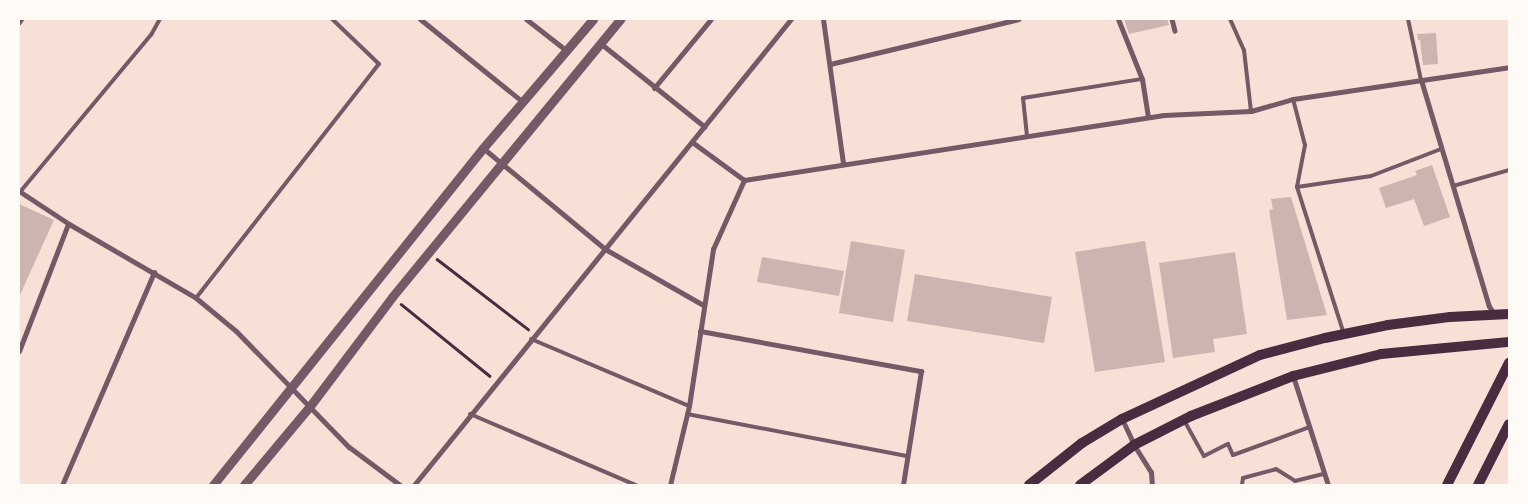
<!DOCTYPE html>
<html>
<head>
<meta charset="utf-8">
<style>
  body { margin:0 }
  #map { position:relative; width:1528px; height:504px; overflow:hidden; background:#f7e1d7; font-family:Helvetica,sans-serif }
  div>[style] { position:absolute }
  .building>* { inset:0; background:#ccb4b1 }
  .path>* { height:2.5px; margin:-1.25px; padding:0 1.25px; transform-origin:1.25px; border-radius:1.25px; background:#4a2c40 }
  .service>* { height:4px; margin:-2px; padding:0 2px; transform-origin:2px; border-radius:2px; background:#755966 }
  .pedestrian>* { height:4.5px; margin:-2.25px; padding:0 2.25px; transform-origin:2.25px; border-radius:2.25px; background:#755966 }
  .minor>* { height:5px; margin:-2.5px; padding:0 2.5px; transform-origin:2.5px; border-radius:2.5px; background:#755966 }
  .tertiary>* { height:9px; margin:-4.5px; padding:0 4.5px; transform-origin:4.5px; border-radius:4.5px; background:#755966 }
  .secondary>* { height:10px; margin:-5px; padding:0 5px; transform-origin:5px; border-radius:5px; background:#4a2c40 }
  span { translate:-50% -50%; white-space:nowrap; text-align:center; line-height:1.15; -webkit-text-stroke:5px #fffaf5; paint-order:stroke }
  .frame { position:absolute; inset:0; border:20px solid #fffaf5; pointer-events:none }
</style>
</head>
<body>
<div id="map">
  <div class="building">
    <i style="clip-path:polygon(1124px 19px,1167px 19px,1169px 25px,1129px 34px)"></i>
    <i style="clip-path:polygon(1436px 33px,1438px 64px,1423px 65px,1420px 40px,1418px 40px,1417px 34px)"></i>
    <i style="clip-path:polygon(1432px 165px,1450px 217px,1424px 226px,1414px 199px,1386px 208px,1379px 188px,1417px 175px,1415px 171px)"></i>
    <i style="clip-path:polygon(1291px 197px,1327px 315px,1287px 320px,1269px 210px,1273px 209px,1271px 199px)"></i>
    <i style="clip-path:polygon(19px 204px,54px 220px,19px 297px)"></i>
    <i style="clip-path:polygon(851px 241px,905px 250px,893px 322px,839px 313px)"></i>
    <i style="clip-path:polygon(1145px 241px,1165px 362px,1095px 372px,1075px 252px)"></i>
    <i style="clip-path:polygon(1235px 252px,1247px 334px,1213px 339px,1215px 352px,1173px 358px,1159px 263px)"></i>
    <i style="clip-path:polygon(762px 257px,844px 271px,839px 296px,757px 282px)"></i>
    <i style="clip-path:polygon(915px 274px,1052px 297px,1044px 343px,907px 321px)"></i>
  </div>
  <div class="path">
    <i style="left:437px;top:259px;width:115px;rotate:37.6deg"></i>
    <i style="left:401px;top:304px;width:114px;rotate:39deg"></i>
  </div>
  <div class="service">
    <i style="left:1230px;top:19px;width:34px;rotate:66deg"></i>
    <i style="left:1244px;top:50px;width:61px;rotate:83.5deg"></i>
    <i style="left:1408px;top:19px;width:62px;rotate:78deg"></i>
    <i style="left:1293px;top:99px;width:48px;rotate:75.4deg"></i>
    <i style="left:1305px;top:145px;width:43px;rotate:100.8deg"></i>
    <i style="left:1297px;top:187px;width:154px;rotate:72.3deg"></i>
    <i style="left:1027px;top:136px;width:38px;rotate:-96deg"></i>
    <i style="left:1023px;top:98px;width:121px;rotate:-9.1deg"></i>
    <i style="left:1453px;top:186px;width:58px;rotate:-15.9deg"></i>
    <i style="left:1297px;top:187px;width:75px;rotate:-8.5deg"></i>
    <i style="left:1371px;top:176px;width:75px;rotate:-21.1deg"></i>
    <i style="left:20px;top:192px;width:204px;rotate:-50.2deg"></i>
    <i style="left:151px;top:35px;width:18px;rotate:-61deg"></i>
    <i style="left:196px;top:298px;width:297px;rotate:-52deg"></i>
    <i style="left:379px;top:64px;width:65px;rotate:-136.2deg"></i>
    <i style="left:531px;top:339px;width:172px;rotate:23deg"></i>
    <i style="left:470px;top:414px;width:181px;rotate:23.2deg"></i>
    <i style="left:687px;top:414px;width:225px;rotate:10.8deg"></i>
    <i style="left:1185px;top:422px;width:39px;rotate:61deg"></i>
    <i style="left:1204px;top:456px;width:27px;rotate:-27deg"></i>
    <i style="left:1228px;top:444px;width:12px;rotate:66deg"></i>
    <i style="left:1233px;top:455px;width:82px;rotate:-20deg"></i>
    <i style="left:1242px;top:485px;width:7px;rotate:-82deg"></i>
    <i style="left:1243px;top:478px;width:34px;rotate:-15deg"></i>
    <i style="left:1276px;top:469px;width:22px;rotate:32deg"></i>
    <i style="left:1295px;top:481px;width:30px;rotate:-14deg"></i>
  </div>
  <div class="pedestrian">
    <i style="left:1172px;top:19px;width:12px;rotate:76deg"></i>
  </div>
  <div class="minor">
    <i style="left:420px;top:19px;width:132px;rotate:38.9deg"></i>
    <i style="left:526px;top:19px;width:52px;rotate:38deg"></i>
    <i style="left:823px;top:19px;width:145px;rotate:82.1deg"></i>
    <i style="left:1118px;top:19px;width:65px;rotate:68.2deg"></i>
    <i style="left:1142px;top:79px;width:38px;rotate:81deg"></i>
    <i style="left:19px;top:22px;width:4px;rotate:-56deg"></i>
    <i style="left:600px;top:43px;width:134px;rotate:38.7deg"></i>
    <i style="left:830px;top:64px;width:194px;rotate:-13.4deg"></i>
    <i style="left:1421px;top:80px;width:236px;rotate:73.3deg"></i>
    <i style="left:1489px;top:306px;width:9px;rotate:58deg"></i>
    <i style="left:654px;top:88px;width:89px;rotate:-50.4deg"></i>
    <i style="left:692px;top:142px;width:64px;rotate:36.2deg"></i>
    <i style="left:744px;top:180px;width:425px;rotate:-8.8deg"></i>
    <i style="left:1164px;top:115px;width:87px;rotate:-2.6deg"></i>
    <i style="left:1251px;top:111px;width:44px;rotate:-15.9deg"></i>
    <i style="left:1293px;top:99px;width:218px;rotate:-8.4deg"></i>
    <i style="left:483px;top:148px;width:158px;rotate:39.6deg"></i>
    <i style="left:605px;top:249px;width:113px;rotate:29.7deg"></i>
    <i style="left:19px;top:191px;width:60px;rotate:33.4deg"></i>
    <i style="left:69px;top:224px;width:147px;rotate:30.2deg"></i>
    <i style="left:196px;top:298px;width:52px;rotate:39.5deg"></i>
    <i style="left:236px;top:331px;width:162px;rotate:45.8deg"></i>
    <i style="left:349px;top:447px;width:64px;rotate:36.7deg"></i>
    <i style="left:700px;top:331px;width:225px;rotate:10.3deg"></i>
    <i style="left:921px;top:371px;width:115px;rotate:99deg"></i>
    <i style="left:19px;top:351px;width:136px;rotate:-68.9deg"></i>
    <i style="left:1293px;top:376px;width:114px;rotate:72.2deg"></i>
    <i style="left:1122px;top:419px;width:29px;rotate:65deg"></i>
    <i style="left:1134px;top:445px;width:32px;rotate:58deg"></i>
    <i style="left:1151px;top:472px;width:13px;rotate:86deg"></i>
    <i style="left:62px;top:485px;width:232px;rotate:-66.6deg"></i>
    <i style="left:414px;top:485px;width:599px;rotate:-51.03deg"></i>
    <i style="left:670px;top:485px;width:81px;rotate:-76.5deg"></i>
    <i style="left:689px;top:406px;width:159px;rotate:-81.3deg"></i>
    <i style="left:713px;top:249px;width:76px;rotate:-65.8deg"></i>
  </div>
  <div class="tertiary">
    <i style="left:213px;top:485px;width:432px;rotate:-51.3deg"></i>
    <i style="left:483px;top:148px;width:170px;rotate:-49.5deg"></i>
    <i style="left:244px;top:485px;width:103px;rotate:-50.1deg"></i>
    <i style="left:310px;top:406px;width:136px;rotate:-53deg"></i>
    <i style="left:392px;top:297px;width:360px;rotate:-50.6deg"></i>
  </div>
  <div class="secondary">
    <i style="left:1029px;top:485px;width:68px;rotate:-38.4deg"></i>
    <i style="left:1082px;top:443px;width:47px;rotate:-31deg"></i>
    <i style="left:1122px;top:419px;width:152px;rotate:-24.9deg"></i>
    <i style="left:1260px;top:355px;width:67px;rotate:-14.7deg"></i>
    <i style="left:1325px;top:338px;width:64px;rotate:-11.7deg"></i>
    <i style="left:1388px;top:325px;width:63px;rotate:-7.4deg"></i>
    <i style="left:1450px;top:317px;width:59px;rotate:-2.9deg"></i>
    <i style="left:1080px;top:485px;width:67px;rotate:-36.5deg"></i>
    <i style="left:1134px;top:445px;width:64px;rotate:-27deg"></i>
    <i style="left:1191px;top:416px;width:110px;rotate:-21.4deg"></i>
    <i style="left:1293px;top:376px;width:91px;rotate:-14deg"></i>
    <i style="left:1381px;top:354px;width:129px;rotate:-5.4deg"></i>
    <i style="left:1447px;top:485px;width:137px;rotate:-63.1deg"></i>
    <i style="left:1478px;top:485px;width:68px;rotate:-63.1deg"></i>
  </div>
  <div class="frame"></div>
</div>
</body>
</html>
